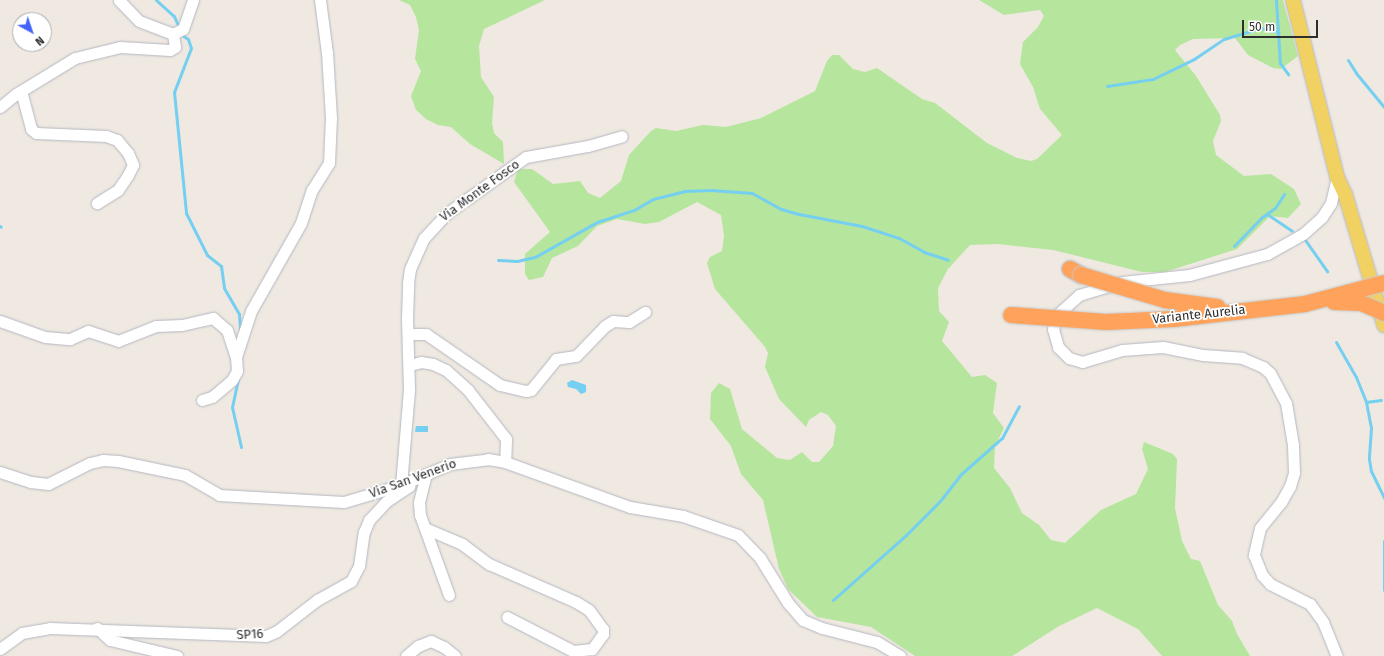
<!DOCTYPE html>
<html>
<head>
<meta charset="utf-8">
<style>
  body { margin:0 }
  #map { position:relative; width:1384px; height:656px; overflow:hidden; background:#efe9e1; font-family:"Fira Sans",sans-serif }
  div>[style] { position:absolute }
  .green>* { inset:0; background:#b6e59e }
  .water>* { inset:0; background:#75cff0 }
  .stream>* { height:3px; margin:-1.5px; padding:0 1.5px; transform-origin:1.5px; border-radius:1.5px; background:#75cff0 }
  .roads { filter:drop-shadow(0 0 1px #b4b7c1) drop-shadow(0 0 1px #b4b7c1) }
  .minor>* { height:11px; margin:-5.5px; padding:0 5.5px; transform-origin:5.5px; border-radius:5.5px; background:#fff }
  .major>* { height:14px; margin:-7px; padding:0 7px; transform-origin:7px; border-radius:7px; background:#f2d163 }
  .highway>* { height:16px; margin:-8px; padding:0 8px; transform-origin:8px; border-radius:8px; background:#ffa35c }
  .bridges { filter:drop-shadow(0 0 1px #c9c9c9) drop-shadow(0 0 1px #c9c9c9) }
  .highway-bridge>* { height:16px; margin:-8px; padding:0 8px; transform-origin:8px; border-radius:8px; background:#ffa35c }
  span { translate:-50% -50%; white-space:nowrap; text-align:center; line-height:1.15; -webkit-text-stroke:3.5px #fff; paint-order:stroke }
  .street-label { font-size:13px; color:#2e2e2e }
  .north { position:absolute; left:12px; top:12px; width:40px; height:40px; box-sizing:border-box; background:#fff; border:1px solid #ababab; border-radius:50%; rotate:140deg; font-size:11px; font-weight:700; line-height:16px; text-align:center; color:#2e2e2e }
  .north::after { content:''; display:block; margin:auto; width:14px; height:18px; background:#4264fb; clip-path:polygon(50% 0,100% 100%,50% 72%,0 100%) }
  .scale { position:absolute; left:1242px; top:20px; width:76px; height:18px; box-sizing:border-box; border:2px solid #2e2e2e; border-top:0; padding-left:5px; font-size:12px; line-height:14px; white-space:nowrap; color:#2e2e2e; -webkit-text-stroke:3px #fff; paint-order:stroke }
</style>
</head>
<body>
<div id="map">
  <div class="green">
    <i style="clip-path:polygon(399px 0,545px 0,484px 29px,479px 46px,481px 77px,494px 97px,492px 123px,494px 133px,503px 142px,504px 164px,470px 144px,451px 127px,438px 125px,426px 119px,416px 110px,411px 96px,421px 71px,415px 59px,419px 30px,416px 17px,410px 5px)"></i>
    <i style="clip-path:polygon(979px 0,1283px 0,1298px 56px,1281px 69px,1273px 68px,1248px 55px,1235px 38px,1193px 39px,1180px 45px,1175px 50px,1196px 76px,1220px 115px,1221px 121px,1213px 141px,1216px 155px,1244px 176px,1271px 174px,1294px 189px,1301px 204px,1288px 218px,1270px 216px,1237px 249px,1165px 272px,1142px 272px,1053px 250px,998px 244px,970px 245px,948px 269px,938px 288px,939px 311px,949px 322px,942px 341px,972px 377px,985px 375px,997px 383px,993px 413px,1004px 428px,995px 446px,994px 468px,1010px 488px,1022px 513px,1039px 525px,1051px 540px,1065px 543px,1101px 510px,1136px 494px,1148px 469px,1142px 449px,1144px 442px,1173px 454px,1177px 459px,1175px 508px,1182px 541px,1191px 559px,1200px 561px,1218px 605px,1232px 621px,1237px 634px,1250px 656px,1162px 656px,1138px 629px,1097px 608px,1059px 626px,1012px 656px,915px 656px,871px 627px,817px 617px,788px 589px,779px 569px,763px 500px,741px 474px,731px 446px,710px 419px,711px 393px,719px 383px,730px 389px,742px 429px,777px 458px,790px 460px,802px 452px,812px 462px,819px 462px,833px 446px,836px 426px,828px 415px,821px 412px,809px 420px,806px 427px,779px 399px,765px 367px,768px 353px,765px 347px,715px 289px,707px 263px,710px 257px,722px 251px,724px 236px,721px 215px,697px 202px,659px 222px,645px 224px,617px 219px,597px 226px,578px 246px,552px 258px,543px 277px,529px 280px,525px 274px,525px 254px,550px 232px,514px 182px,518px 169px,532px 169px,553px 184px,580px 181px,588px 193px,600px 198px,621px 181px,629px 155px,651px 131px,656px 128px,676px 131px,703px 125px,726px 127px,761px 118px,815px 91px,827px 61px,832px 55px,839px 55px,853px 69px,865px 72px,877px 68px,922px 99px,935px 103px,987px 143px,1017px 158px,1031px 161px,1037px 159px,1062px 135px,1040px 109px,1033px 87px,1020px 64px,1023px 42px,1038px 27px,1044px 16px,1040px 10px,1004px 15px)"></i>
  </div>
  <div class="water">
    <i style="clip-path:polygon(572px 380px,586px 385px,586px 392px,581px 394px,576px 389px,568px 387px,567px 383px)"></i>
    <i style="clip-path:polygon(416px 426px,428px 426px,428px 432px,415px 432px)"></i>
  </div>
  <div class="stream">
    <i style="left:156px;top:0;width:24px;rotate:42deg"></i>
    <i style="left:174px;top:16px;width:8px;rotate:67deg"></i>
    <i style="left:1276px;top:0;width:63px;rotate:86.4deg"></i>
    <i style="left:1280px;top:63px;width:14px;rotate:54deg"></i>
    <i style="left:182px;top:35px;width:7px;rotate:34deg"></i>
    <i style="left:188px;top:39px;width:9px;rotate:72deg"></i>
    <i style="left:191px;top:48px;width:47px;rotate:111.1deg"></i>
    <i style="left:174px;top:92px;width:122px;rotate:84.3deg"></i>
    <i style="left:186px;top:213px;width:47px;rotate:63.4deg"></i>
    <i style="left:207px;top:255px;width:18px;rotate:38deg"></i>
    <i style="left:221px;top:266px;width:22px;rotate:82deg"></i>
    <i style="left:224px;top:288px;width:30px;rotate:60deg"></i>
    <i style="left:239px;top:314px;width:15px;rotate:86deg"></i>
    <i style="left:1348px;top:60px;width:15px;rotate:58deg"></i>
    <i style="left:1356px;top:73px;width:44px;rotate:50.5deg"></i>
    <i style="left:1107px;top:86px;width:47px;rotate:-8.7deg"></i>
    <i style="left:1153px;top:79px;width:46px;rotate:-26deg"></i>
    <i style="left:1194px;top:59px;width:36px;rotate:-34deg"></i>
    <i style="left:1224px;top:39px;width:39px;rotate:-17deg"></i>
    <i style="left:1261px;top:28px;width:18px;rotate:13deg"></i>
    <i style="left:1267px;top:214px;width:30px;rotate:34deg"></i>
    <i style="left:0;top:226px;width:1px;rotate:45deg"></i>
    <i style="left:1303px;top:237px;width:42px;rotate:54.8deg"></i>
    <i style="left:1234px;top:246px;width:39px;rotate:-46deg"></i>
    <i style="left:1261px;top:218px;width:17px;rotate:-36deg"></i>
    <i style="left:1275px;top:208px;width:17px;rotate:-57deg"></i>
    <i style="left:498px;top:260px;width:19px;rotate:3deg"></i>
    <i style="left:517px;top:261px;width:18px;rotate:-13deg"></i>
    <i style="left:535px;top:257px;width:71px;rotate:-29.4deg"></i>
    <i style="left:597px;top:222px;width:39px;rotate:-18deg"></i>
    <i style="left:634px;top:210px;width:22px;rotate:-30deg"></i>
    <i style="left:653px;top:199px;width:32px;rotate:-14deg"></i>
    <i style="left:684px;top:191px;width:27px;rotate:-2deg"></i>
    <i style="left:711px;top:190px;width:41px;rotate:4.2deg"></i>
    <i style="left:752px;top:193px;width:33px;rotate:29deg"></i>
    <i style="left:781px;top:209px;width:19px;rotate:16deg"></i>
    <i style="left:799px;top:214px;width:64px;rotate:10.8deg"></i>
    <i style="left:862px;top:226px;width:39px;rotate:18deg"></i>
    <i style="left:899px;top:238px;width:29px;rotate:29deg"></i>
    <i style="left:924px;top:252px;width:25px;rotate:18deg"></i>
    <i style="left:1336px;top:342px;width:40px;rotate:60.3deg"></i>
    <i style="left:1356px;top:377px;width:27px;rotate:68deg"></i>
    <i style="left:1366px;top:402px;width:26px;rotate:79deg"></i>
    <i style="left:1371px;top:428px;width:31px;rotate:94deg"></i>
    <i style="left:1369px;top:459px;width:12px;rotate:81deg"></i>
    <i style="left:1371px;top:471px;width:30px;rotate:64deg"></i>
    <i style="left:238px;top:379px;width:29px;rotate:102deg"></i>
    <i style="left:232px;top:407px;width:41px;rotate:77.3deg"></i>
    <i style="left:1366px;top:402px;width:15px;rotate:-8deg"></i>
    <i style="left:1384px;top:541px;width:49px;rotate:90deg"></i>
    <i style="left:833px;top:600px;width:98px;rotate:-41.7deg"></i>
    <i style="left:906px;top:535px;width:48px;rotate:-45deg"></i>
    <i style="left:940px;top:501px;width:33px;rotate:-52deg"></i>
    <i style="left:960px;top:475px;width:56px;rotate:-41.4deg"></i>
    <i style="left:1002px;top:438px;width:36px;rotate:-62deg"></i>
  </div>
  <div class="roads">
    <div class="minor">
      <i style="left:173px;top:34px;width:11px;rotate:-27deg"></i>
      <i style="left:183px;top:29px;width:31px;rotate:-71deg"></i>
      <i style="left:21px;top:91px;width:39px;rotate:75deg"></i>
      <i style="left:31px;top:129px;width:6px;rotate:39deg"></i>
      <i style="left:36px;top:133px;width:70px;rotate:2.5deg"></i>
      <i style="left:106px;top:136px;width:12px;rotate:20deg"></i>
      <i style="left:117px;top:140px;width:17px;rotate:50deg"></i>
      <i style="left:128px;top:153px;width:13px;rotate:67deg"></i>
      <i style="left:133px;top:165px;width:11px;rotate:117deg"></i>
      <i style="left:128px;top:175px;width:18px;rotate:124deg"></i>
      <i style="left:118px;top:190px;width:25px;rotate:148deg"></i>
      <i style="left:0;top:107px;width:21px;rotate:-39deg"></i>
      <i style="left:16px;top:94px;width:69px;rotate:-31.4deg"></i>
      <i style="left:75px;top:58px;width:46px;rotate:-13.7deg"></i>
      <i style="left:120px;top:47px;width:50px;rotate:3.4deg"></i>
      <i style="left:170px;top:50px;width:6px;rotate:-31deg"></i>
      <i style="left:175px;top:47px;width:13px;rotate:-99deg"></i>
      <i style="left:173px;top:34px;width:36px;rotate:-159deg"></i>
      <i style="left:139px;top:21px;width:29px;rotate:-134deg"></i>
      <i style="left:1337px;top:177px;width:27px;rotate:103deg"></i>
      <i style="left:1331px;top:203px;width:17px;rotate:123deg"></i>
      <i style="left:1322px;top:217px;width:25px;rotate:138deg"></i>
      <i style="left:1303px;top:234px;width:41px;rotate:150.9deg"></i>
      <i style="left:1267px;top:254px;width:81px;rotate:164.9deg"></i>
      <i style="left:1189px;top:275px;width:67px;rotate:174deg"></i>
      <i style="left:1122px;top:282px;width:45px;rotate:163.2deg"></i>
      <i style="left:1079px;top:295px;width:28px;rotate:138deg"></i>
      <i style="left:1058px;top:314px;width:16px;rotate:108deg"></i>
      <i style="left:1053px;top:329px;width:19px;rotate:74deg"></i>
      <i style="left:1058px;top:347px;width:16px;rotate:45deg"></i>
      <i style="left:1069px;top:358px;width:14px;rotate:17deg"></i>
      <i style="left:1082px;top:362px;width:42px;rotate:-16.7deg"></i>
      <i style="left:1122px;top:350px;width:41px;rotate:-4.2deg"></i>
      <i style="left:1163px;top:347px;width:41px;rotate:11.3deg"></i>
      <i style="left:1203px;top:355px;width:39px;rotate:4deg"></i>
      <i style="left:1242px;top:358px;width:23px;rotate:23deg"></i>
      <i style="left:1263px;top:367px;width:9px;rotate:41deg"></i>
      <i style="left:1270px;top:373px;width:34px;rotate:62deg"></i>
      <i style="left:1286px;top:403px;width:43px;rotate:80.5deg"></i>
      <i style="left:1293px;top:445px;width:28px;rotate:88deg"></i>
      <i style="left:1294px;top:473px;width:14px;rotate:107deg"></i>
      <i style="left:1290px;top:486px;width:18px;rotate:119deg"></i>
      <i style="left:1281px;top:502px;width:33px;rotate:129deg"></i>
      <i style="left:1260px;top:528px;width:28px;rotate:103deg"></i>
      <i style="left:1254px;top:555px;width:22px;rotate:68deg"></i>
      <i style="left:1262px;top:575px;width:12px;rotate:48deg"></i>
      <i style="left:1270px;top:584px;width:45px;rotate:26.6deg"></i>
      <i style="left:1310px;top:604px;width:22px;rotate:54deg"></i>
      <i style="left:1323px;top:622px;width:37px;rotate:68deg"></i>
      <i style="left:0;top:321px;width:48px;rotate:19.6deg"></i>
      <i style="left:45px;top:337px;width:25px;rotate:5deg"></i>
      <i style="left:70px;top:339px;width:20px;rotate:-24deg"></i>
      <i style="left:88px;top:331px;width:32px;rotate:18deg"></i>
      <i style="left:118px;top:341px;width:41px;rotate:-21.5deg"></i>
      <i style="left:156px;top:326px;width:26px;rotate:-2deg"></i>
      <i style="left:182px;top:325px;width:32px;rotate:-13deg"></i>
      <i style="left:213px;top:318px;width:18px;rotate:41deg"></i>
      <i style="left:227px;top:330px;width:28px;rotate:72deg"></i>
      <i style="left:408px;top:334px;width:18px"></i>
      <i style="left:426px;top:334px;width:90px;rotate:34.6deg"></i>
      <i style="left:500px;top:385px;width:27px;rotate:13deg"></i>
      <i style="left:526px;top:391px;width:5px;rotate:-11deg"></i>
      <i style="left:531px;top:390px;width:40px;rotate:-51deg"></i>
      <i style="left:556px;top:359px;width:20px;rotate:-9deg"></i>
      <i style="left:576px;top:356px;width:42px;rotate:-46deg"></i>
      <i style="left:605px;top:326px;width:9px;rotate:-32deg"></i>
      <i style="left:613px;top:321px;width:16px;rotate:4deg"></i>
      <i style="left:629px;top:322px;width:19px;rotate:-32deg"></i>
      <i style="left:410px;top:365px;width:11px;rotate:-15deg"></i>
      <i style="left:421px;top:362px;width:12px;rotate:9deg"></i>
      <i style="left:433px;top:364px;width:14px;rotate:25deg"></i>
      <i style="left:446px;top:370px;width:30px;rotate:42deg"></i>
      <i style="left:468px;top:390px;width:62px;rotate:52.2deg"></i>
      <i style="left:506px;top:439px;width:23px;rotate:92deg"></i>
      <i style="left:202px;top:400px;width:10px;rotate:-17deg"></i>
      <i style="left:212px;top:397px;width:26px;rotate:-40deg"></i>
      <i style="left:232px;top:380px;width:10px;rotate:-61deg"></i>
      <i style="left:237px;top:371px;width:14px;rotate:-94deg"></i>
      <i style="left:236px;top:357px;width:48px;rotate:-71.9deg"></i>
      <i style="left:251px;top:311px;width:101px;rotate:-60.4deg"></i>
      <i style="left:301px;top:223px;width:35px;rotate:-72deg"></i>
      <i style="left:312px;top:190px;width:32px;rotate:-58deg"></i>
      <i style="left:329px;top:163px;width:45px;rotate:-87.5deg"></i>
      <i style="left:331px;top:118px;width:65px;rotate:-93.5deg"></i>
      <i style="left:327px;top:53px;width:53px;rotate:-97.5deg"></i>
      <i style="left:0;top:472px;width:33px;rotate:18deg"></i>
      <i style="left:31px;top:482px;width:17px;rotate:7deg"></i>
      <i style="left:48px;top:484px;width:47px;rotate:-26.6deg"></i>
      <i style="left:90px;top:463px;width:13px;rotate:-13deg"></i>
      <i style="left:103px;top:460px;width:15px;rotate:4deg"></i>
      <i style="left:118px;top:461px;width:68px;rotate:11.8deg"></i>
      <i style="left:185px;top:475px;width:39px;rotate:30deg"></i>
      <i style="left:219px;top:495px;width:125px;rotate:3.2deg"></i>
      <i style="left:344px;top:502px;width:59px;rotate:-16.6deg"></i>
      <i style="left:401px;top:485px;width:53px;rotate:-23.2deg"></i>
      <i style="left:450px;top:464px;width:38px;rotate:-7deg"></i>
      <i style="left:488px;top:459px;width:17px;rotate:10deg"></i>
      <i style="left:505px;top:462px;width:133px;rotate:19.8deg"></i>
      <i style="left:630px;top:507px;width:54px;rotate:9.6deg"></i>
      <i style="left:683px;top:516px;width:58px;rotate:19.1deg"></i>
      <i style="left:738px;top:535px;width:32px;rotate:46deg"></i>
      <i style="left:760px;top:558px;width:53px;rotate:58.1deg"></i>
      <i style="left:788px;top:603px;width:23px;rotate:49deg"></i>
      <i style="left:803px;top:620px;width:21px;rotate:23deg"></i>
      <i style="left:822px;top:628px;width:57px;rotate:14.3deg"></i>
      <i style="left:877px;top:642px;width:27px;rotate:31deg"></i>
      <i style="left:426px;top:474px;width:29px;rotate:104deg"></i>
      <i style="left:419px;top:502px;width:13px;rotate:86deg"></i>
      <i style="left:420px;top:515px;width:85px;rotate:70.1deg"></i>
      <i style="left:401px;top:485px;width:95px;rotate:-85.2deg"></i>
      <i style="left:409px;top:390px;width:72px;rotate:-91.6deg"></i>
      <i style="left:407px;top:318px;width:35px;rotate:-88deg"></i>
      <i style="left:408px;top:283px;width:14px;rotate:-82deg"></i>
      <i style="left:410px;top:269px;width:34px;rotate:-66deg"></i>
      <i style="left:424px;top:238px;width:33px;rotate:-47deg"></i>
      <i style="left:446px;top:214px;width:98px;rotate:-35.5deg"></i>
      <i style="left:526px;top:157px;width:63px;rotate:-10.1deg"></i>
      <i style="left:588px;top:146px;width:35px;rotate:-16deg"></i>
      <i style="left:427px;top:529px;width:38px;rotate:23deg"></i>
      <i style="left:462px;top:544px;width:34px;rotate:37deg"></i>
      <i style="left:489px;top:564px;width:95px;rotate:23.6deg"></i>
      <i style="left:576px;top:602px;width:15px;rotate:32deg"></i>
      <i style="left:589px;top:610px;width:24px;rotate:54deg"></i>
      <i style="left:603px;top:629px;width:5px;rotate:90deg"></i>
      <i style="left:603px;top:634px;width:19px;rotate:126deg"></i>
      <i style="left:592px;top:649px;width:19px;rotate:174deg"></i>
      <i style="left:573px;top:651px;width:74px;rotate:-152.7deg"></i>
      <i style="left:97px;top:628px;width:18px;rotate:43deg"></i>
      <i style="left:110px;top:640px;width:69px;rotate:13.4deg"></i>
      <i style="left:0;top:649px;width:27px;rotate:-36deg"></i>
      <i style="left:22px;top:633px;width:28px;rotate:-10deg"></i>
      <i style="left:50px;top:628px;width:216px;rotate:2.1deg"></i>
      <i style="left:266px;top:636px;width:12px;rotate:-24deg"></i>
      <i style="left:277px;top:631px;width:51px;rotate:-37.8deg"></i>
      <i style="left:317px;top:600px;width:39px;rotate:-29deg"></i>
      <i style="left:351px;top:581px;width:17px;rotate:-62deg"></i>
      <i style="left:359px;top:566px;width:34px;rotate:-82deg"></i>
      <i style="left:364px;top:532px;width:13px;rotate:-67deg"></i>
      <i style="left:369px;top:520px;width:26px;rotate:-47deg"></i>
      <i style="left:387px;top:501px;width:27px;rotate:-34deg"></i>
      <i style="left:406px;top:656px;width:16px;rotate:-40deg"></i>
      <i style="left:418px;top:646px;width:14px;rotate:-21deg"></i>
      <i style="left:431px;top:641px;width:14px;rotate:25deg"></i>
      <i style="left:444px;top:647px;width:14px;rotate:39deg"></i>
    </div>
    <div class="major">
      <i style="left:1293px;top:0;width:182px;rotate:76deg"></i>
      <i style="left:1337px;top:177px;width:19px;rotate:65deg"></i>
      <i style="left:1345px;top:194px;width:137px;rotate:73.4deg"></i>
    </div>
    <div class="highway">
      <i style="left:1070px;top:269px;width:13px;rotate:29deg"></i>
    </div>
  </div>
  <div class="bridges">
    <div class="highway-bridge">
      <i style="left:1081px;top:275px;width:88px;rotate:16.6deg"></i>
      <i style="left:1165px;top:300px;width:53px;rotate:7.5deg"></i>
      <i style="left:1334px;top:302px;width:27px;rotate:2deg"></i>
      <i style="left:1361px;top:303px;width:25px;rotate:23deg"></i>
      <i style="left:1011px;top:315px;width:95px;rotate:4.2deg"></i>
      <i style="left:1106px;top:322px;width:68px;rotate:-2.5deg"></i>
      <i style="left:1174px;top:319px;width:132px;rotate:-6.5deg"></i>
      <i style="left:1305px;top:304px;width:82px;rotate:-14.9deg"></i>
    </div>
  </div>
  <div class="street-label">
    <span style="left:480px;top:191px;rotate:-36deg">Via Monte Fosco</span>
    <span style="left:1199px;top:315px;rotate:-6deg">Variante Aurelia</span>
    <span style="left:413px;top:479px;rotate:-20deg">Via San Venerio</span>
    <span style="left:250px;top:635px;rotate:-3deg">SP16</span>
  </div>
  <div class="north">N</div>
  <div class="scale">50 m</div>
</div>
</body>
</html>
